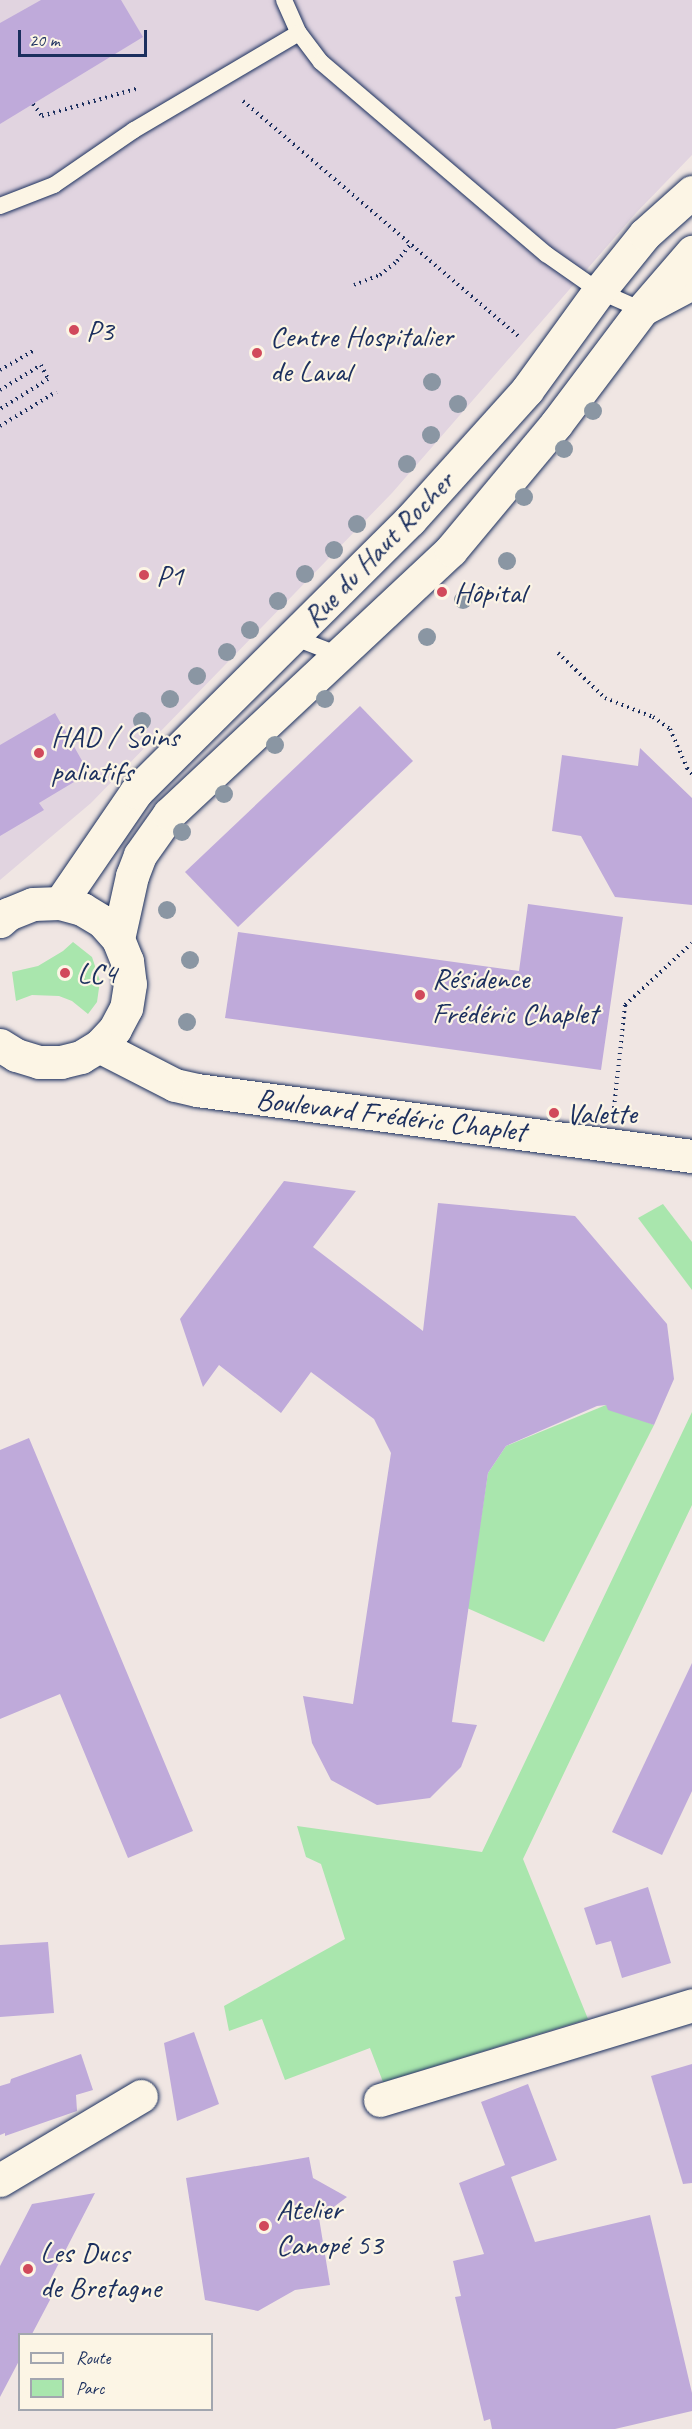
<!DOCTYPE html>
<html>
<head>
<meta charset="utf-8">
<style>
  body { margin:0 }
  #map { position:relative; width:692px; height:2429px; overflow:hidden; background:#f0e6e3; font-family:Caveat,sans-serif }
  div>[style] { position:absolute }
  .built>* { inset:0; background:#e1d4e0 }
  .green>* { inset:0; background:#a9e6ad }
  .building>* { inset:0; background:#bfaada }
  .path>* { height:4px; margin-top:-2px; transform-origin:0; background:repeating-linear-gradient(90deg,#1b2f5e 0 1.5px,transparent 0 6px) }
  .roads { filter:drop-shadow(0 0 2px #1b2f5e) drop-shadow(0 0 2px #1b2f5e) }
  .lane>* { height:16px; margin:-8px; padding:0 8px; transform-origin:8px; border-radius:8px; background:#fcf5e5 }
  .street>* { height:33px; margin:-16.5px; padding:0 16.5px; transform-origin:16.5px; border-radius:16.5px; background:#fcf5e5 }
  .secondary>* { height:33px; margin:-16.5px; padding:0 16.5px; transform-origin:16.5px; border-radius:16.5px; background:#fcf5e5 }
  .trees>* { width:18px; height:18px; margin:-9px; border-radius:50%; background:#8a96a3 }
  .dots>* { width:16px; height:16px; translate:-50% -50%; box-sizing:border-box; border:3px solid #fcf5e5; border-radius:50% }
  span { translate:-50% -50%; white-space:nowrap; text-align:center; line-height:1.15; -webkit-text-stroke:4.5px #fcf5e5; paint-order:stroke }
  .poi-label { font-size:30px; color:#1b2f5e }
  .left { translate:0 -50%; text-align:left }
  .street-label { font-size:30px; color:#1b2f5e }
  .legend { position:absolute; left:18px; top:2333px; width:195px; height:78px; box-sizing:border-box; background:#fcf5e5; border:2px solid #a2a6af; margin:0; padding:8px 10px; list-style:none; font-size:18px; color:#1b2f5e }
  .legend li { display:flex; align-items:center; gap:12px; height:30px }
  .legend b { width:30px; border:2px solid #a2a6af }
  .scale { position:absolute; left:18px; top:30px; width:129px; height:27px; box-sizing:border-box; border:3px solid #1b2f5e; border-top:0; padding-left:8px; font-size:18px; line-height:21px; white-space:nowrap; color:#1b2f5e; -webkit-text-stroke:4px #fcf5e5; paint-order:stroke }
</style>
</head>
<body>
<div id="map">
  <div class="built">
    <i style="clip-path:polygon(0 0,692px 0,692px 155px,636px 213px,392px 493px,91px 803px,0 880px)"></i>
  </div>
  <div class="green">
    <i style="clip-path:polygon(73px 942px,92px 957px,100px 981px,97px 1002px,88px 1014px,72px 1001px,59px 996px,32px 995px,16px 1001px,12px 972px,38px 966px,63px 951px)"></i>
    <i style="clip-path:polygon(663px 1204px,692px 1242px,692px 1290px,638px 1218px)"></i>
    <i style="clip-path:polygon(606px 1405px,654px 1425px,544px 1642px,467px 1608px,488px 1473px,506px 1446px)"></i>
    <i style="clip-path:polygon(692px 1412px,692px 1505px,523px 1859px,588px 2019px,383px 2082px,370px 2048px,285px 2080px,262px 2019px,229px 2031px,224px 2006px,345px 1939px,321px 1864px,306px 1857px,297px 1826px,482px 1852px)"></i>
  </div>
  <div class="building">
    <i style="clip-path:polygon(41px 0,121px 0,143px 37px,0 124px,0 23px)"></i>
    <i style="clip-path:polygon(360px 706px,413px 761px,238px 927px,185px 872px)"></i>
    <i style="clip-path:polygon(55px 713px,89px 773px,39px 803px,44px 810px,0 836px,0 745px)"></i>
    <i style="clip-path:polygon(640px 748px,692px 798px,692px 905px,615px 897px,581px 836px,552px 831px,562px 755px,638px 766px)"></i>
    <i style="clip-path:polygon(528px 904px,623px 917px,601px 1070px,225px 1018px,238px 932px,519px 971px)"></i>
    <i style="clip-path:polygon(284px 1181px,356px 1191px,313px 1247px,423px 1331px,438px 1203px,575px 1216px,667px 1324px,674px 1379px,654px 1425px,608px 1410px,606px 1405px,597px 1406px,506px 1446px,488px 1473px,452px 1722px,477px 1725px,461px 1767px,430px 1798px,377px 1805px,331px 1780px,312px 1743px,303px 1696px,353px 1704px,391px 1453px,374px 1419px,311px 1372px,281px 1413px,219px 1365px,203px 1387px,180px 1319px)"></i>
    <i style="clip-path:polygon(29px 1438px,193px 1831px,128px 1858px,60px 1694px,0 1719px,0 1450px)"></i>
    <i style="clip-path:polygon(692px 1663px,692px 1791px,662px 1855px,612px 1832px)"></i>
    <i style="clip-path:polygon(648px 1887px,671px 1963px,622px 1978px,611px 1941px,596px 1945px,584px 1908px)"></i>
    <i style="clip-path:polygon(48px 1942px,54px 2013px,0 2017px,0 1945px)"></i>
    <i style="clip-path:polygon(194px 2032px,219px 2104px,177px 2121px,164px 2043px)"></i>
    <i style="clip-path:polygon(81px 2054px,93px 2090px,76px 2095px,77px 2111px,5px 2136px,5px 2133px,0 2135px,0 2086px,10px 2083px,11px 2079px)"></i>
    <i style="clip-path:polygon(692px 2064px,692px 2183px,683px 2184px,651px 2076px)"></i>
    <i style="clip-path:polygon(528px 2084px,557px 2160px,511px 2177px,535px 2242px,650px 2215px,692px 2393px,692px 2411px,615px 2429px,492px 2429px,490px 2419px,484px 2421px,455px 2297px,461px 2296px,453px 2261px,484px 2254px,459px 2183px,505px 2165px,481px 2102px)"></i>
    <i style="clip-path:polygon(309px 2157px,313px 2178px,347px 2197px,319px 2218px,330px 2285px,295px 2290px,258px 2311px,205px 2300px,186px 2178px)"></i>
    <i style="clip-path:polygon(95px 2193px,43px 2294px,51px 2298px,32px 2334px,20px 2334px,20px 2359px,0 2397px,0 2266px,32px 2204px)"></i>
  </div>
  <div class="path">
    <i style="left:243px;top:101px;width:362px;rotate:40.5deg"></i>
    <i style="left:33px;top:104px;width:15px;rotate:53deg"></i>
    <i style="left:42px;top:116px;width:101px;rotate:-16.1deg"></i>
    <i style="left:354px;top:285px;width:28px;rotate:-21deg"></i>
    <i style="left:380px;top:275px;width:22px;rotate:-39deg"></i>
    <i style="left:397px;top:261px;width:22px;rotate:-51deg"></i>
    <i style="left:0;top:370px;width:38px;rotate:-30deg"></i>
    <i style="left:0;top:390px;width:48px;rotate:-31.4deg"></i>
    <i style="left:41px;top:365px;width:16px;rotate:63deg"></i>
    <i style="left:48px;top:379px;width:57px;rotate:148deg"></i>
    <i style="left:0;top:426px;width:66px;rotate:-31.3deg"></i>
    <i style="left:558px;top:653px;width:65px;rotate:43.8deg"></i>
    <i style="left:605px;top:698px;width:52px;rotate:21.6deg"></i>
    <i style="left:653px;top:717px;width:21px;rotate:35deg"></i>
    <i style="left:670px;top:729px;width:43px;rotate:66.4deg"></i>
    <i style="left:687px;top:768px;width:8px;rotate:50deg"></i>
    <i style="left:614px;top:1108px;width:104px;rotate:-83.9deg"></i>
    <i style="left:625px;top:1005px;width:91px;rotate:-42.8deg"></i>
  </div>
  <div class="roads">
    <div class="lane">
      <i style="left:284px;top:0;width:36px;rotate:66deg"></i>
      <i style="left:299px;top:33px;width:36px;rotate:53deg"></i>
      <i style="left:321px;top:62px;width:296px;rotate:40.5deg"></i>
      <i style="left:546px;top:254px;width:65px;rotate:34.9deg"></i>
      <i style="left:599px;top:291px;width:47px;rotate:23.8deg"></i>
      <i style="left:0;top:206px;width:58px;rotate:-21.3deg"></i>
      <i style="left:54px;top:185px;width:97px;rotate:-34.5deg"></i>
      <i style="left:134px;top:130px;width:191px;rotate:-30.5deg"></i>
      <i style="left:293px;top:637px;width:49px;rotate:21.4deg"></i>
    </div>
    <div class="street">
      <i style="left:643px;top:309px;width:55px;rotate:-28deg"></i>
      <i style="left:380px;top:2100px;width:326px;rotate:-16.9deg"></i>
      <i style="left:0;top:2180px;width:164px;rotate:-30.8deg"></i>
    </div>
    <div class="secondary">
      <i style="left:60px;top:903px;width:135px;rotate:-55.6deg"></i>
      <i style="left:136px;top:792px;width:386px;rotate:-44.8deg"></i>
      <i style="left:410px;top:520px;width:175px;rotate:-48deg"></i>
      <i style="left:527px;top:390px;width:122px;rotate:-54deg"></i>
      <i style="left:599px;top:291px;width:73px;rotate:-51.1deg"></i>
      <i style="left:645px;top:234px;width:63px;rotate:-41.8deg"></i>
      <i style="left:0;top:921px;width:11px;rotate:-41deg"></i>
      <i style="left:8px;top:914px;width:27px;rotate:-22deg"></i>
      <i style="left:33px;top:904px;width:27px;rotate:-2deg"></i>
      <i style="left:60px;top:903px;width:23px;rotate:15deg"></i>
      <i style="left:82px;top:909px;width:23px;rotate:31deg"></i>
      <i style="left:102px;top:921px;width:24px;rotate:48deg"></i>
      <i style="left:118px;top:939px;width:24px;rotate:68deg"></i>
      <i style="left:127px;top:961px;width:23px;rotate:83deg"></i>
      <i style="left:130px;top:984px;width:24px;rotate:99deg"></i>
      <i style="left:126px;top:1008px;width:24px;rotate:118deg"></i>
      <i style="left:115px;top:1029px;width:23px;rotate:133deg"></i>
      <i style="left:99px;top:1046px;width:21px;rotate:149deg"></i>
      <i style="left:81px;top:1057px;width:21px;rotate:166deg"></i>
      <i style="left:61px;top:1062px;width:22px;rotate:180deg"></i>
      <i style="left:39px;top:1062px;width:24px;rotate:-163deg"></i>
      <i style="left:16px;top:1055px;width:19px;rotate:-148deg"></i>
      <i style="left:118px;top:939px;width:65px;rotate:-77.5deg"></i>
      <i style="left:132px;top:876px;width:22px;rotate:-69deg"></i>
      <i style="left:140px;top:855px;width:50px;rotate:-54.7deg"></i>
      <i style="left:169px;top:814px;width:386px;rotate:-43.1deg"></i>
      <i style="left:451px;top:550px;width:164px;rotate:-50.2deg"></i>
      <i style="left:556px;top:424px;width:143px;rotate:-53deg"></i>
      <i style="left:642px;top:310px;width:77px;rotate:-49.2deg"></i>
      <i style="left:99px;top:1046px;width:85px;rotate:27.2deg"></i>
      <i style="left:175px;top:1085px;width:23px;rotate:13deg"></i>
      <i style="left:197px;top:1090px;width:499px;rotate:7.6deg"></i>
    </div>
  </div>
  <div class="trees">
    <i style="left:432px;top:382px"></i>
    <i style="left:458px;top:404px"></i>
    <i style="left:593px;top:411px"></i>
    <i style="left:431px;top:435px"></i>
    <i style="left:564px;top:449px"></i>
    <i style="left:407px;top:464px"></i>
    <i style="left:524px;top:497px"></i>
    <i style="left:357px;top:524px"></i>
    <i style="left:334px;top:550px"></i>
    <i style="left:507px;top:561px"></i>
    <i style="left:305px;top:574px"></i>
    <i style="left:463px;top:600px"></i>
    <i style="left:278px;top:601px"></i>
    <i style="left:250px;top:630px"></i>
    <i style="left:427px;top:637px"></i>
    <i style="left:227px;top:652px"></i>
    <i style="left:197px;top:676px"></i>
    <i style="left:170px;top:699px"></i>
    <i style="left:325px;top:699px"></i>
    <i style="left:142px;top:721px"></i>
    <i style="left:275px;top:745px"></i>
    <i style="left:224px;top:794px"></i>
    <i style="left:182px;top:832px"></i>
    <i style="left:167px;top:910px"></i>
    <i style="left:190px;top:960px"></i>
    <i style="left:187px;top:1022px"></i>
  </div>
  <div class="dots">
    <i style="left:74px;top:330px;background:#d1495b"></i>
    <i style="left:257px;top:353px;background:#d1495b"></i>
    <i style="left:144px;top:575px;background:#d1495b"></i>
    <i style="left:442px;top:592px;background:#d1495b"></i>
    <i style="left:39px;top:753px;background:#d1495b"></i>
    <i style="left:65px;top:973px;background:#d1495b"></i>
    <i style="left:420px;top:995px;background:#d1495b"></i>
    <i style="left:554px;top:1113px;background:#d1495b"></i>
    <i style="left:264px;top:2226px;background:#d1495b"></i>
    <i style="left:28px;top:2269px;background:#d1495b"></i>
  </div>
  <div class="poi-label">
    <span class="left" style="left:86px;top:330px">P3</span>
    <span class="left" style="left:270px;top:353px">Centre Hospitalier<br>de Laval</span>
    <span class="left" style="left:156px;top:575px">P1</span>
    <span class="left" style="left:454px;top:592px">Hôpital</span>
    <span class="left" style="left:51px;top:753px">HAD / Soins<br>paliatifs</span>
    <span class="left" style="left:77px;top:973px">LC4</span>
    <span class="left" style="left:432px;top:995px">Résidence<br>Frédéric Chaplet</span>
    <span class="left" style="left:566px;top:1113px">Valette</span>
    <span class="left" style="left:276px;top:2226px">Atelier<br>Canopé 53</span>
    <span class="left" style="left:40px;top:2269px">Les Ducs<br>de Bretagne</span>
  </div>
  <div class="street-label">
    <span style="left:378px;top:549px;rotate:-46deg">Rue du Haut Rocher</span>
    <span style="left:391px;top:1115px;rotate:7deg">Boulevard Frédéric Chaplet</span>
  </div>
  <ul class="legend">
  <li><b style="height:8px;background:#fcf5e5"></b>Route</li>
  <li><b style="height:16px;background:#a9e6ad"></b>Parc</li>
  </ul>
  <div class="scale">20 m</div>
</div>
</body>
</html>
